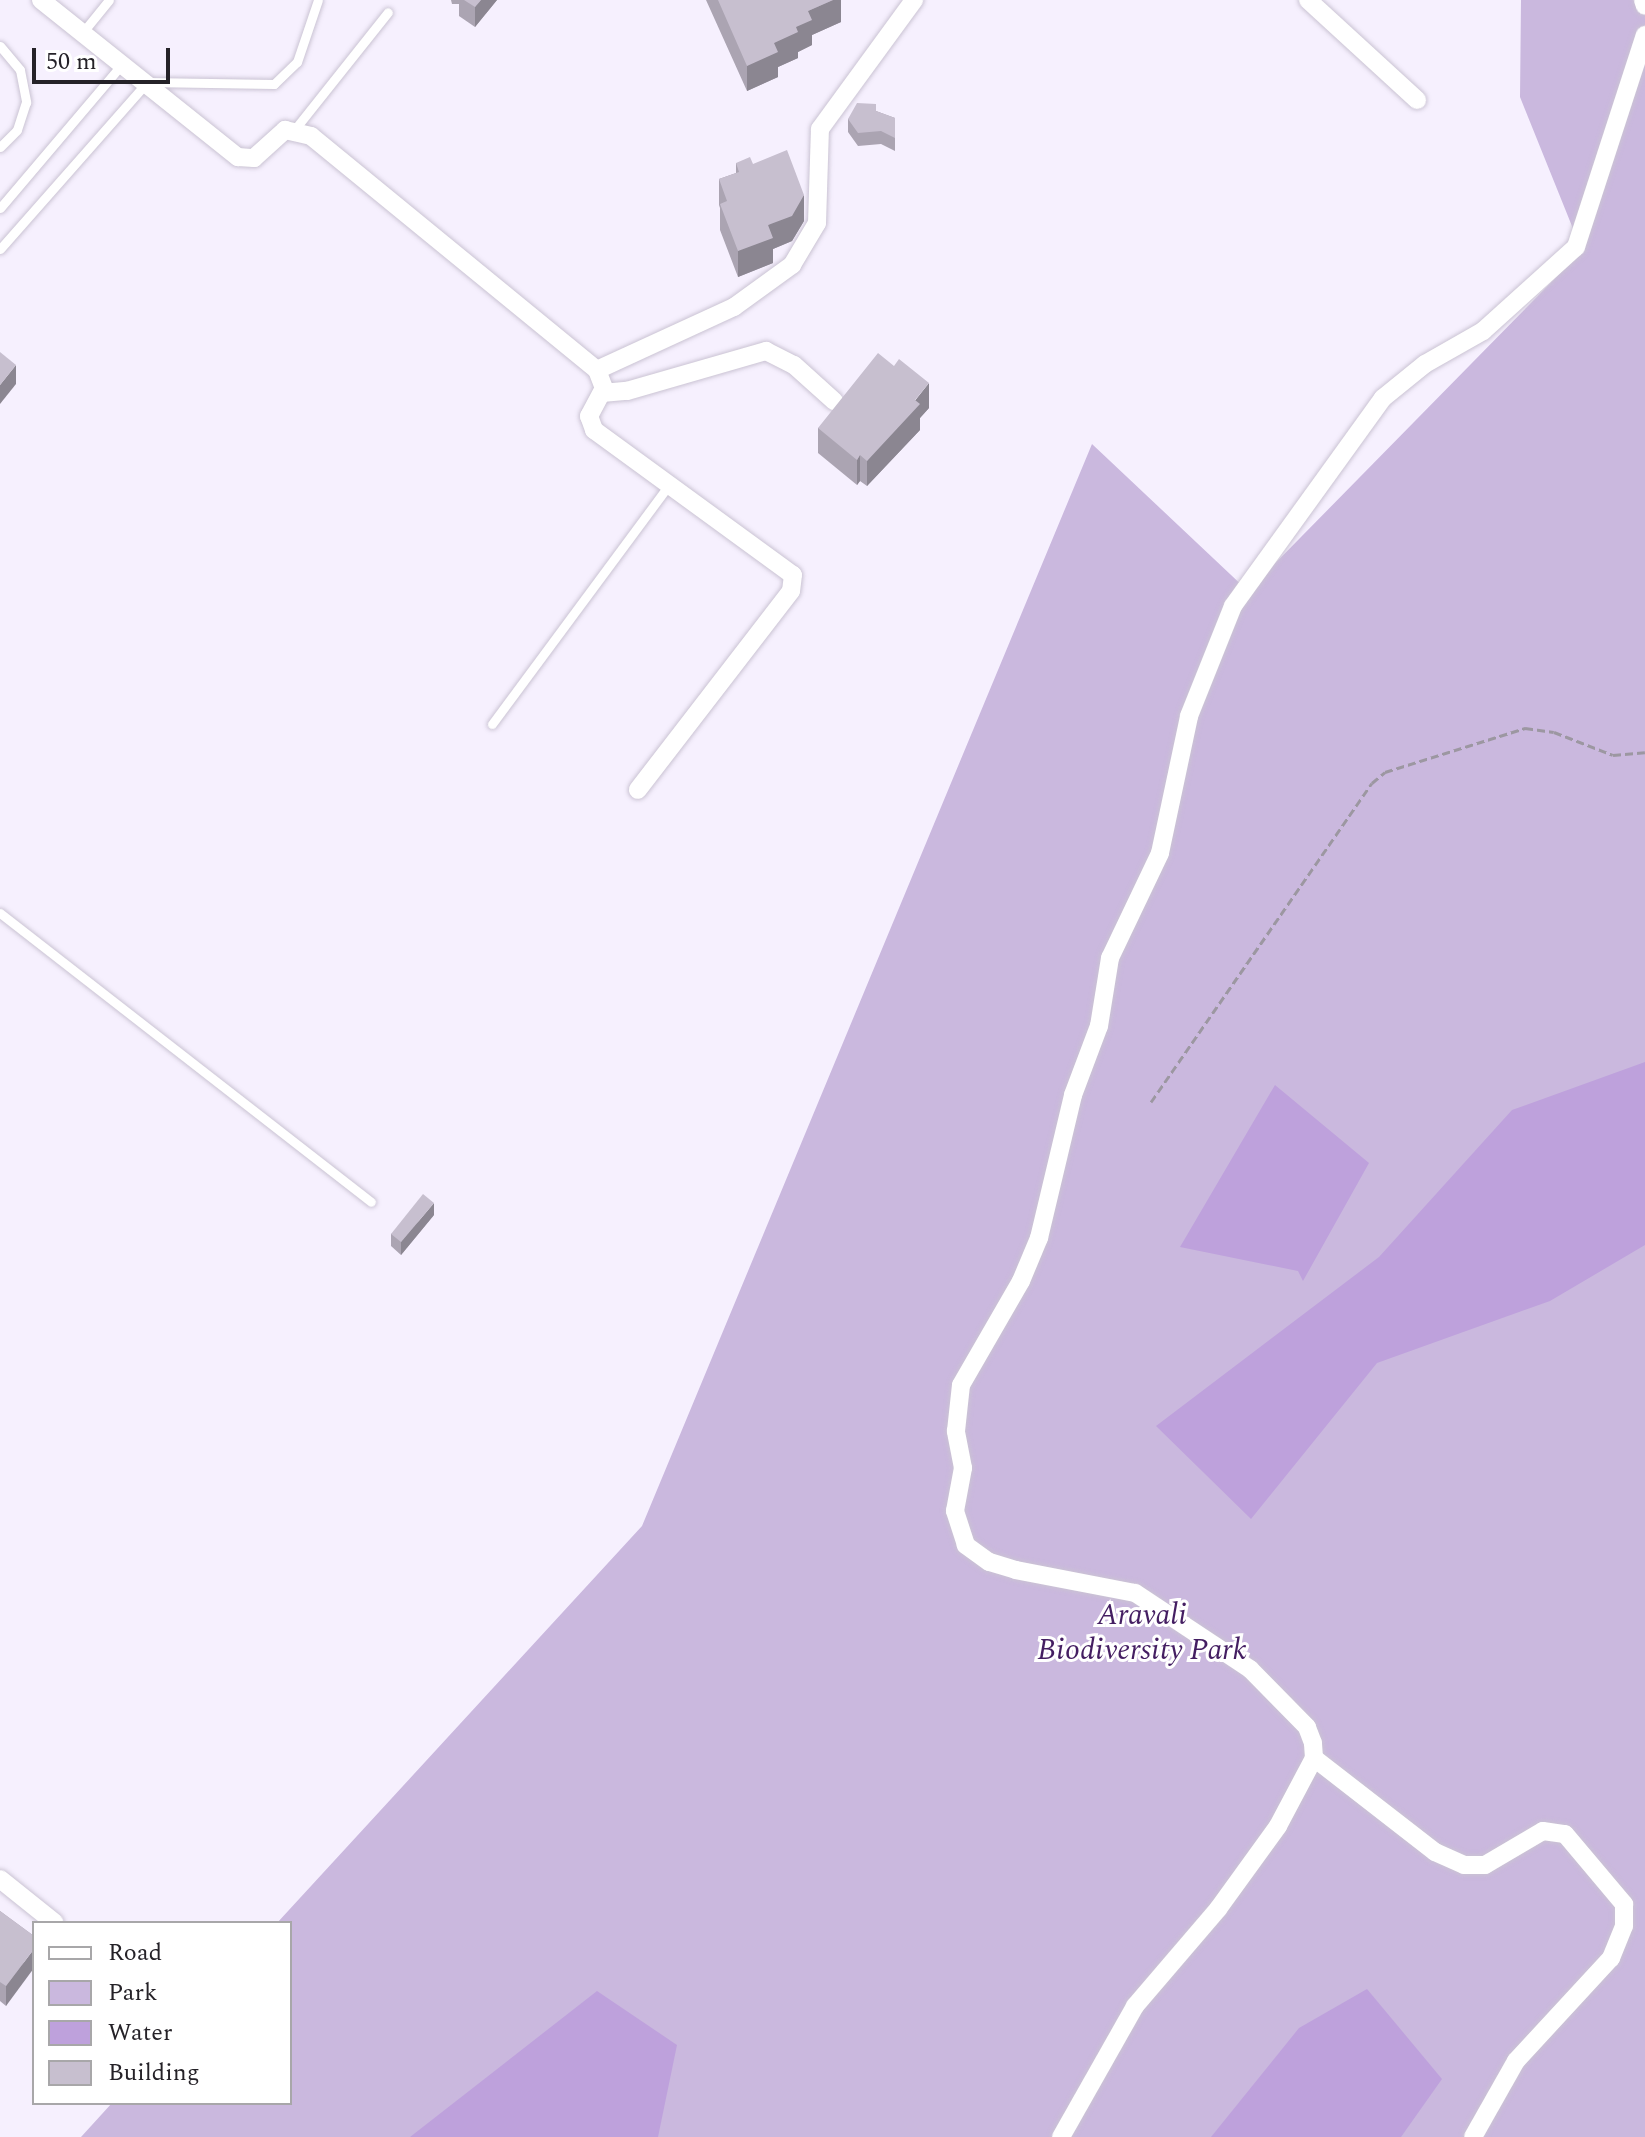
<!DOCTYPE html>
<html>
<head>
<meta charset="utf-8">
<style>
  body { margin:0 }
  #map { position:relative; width:1645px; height:2137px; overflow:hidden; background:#f6f0fe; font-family:Spectral,serif }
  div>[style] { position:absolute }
  .green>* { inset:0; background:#cab8de }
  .water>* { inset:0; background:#bea1dc }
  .path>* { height:3px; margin-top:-1.5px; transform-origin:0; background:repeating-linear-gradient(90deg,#9c97a1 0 8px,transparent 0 12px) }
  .roads { filter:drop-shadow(0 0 2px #cac3d3) drop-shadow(0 0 2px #cac3d3) }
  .lane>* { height:9px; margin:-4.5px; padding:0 4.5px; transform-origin:4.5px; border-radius:4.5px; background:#fff }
  .street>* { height:18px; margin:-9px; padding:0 9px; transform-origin:9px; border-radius:9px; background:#fff }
  .wall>* { inset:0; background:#aba4b2 }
  .shaded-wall>* { inset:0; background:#8b8691 }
  .building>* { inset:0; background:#c7bfcf }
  span { translate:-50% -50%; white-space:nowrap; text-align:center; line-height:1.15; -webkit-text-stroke:6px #fff; paint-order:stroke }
  .park-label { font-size:30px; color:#441e62; font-style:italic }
  .legend { position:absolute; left:32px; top:1921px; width:260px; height:184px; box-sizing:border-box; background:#fff; border:2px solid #a8a7a9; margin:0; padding:10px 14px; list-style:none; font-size:24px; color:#252228 }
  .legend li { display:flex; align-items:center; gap:16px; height:40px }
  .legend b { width:40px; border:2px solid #a8a7a9 }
  .scale { position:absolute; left:32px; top:48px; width:138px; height:36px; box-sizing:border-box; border:4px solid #252228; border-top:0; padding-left:10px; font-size:24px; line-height:28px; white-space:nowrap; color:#252228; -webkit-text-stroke:6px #fff; paint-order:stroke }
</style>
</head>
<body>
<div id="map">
  <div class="green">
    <i style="clip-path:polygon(1521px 0,1645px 0,1645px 2137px,81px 2137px,112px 2103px,290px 2103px,290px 1923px,277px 1923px,642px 1526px,1092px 444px,1248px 591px,1582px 251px,1520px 97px)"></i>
  </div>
  <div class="water">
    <i style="clip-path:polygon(1645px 1062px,1645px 1245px,1550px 1301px,1377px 1363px,1251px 1519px,1156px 1426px,1379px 1257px,1512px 1110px)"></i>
    <i style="clip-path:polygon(1275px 1085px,1369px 1163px,1303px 1281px,1298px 1271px,1180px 1247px)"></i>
    <i style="clip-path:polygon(1367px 1989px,1442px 2079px,1401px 2137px,1211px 2137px,1299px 2028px)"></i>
    <i style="clip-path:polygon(597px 1991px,677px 2045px,658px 2137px,410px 2137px)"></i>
  </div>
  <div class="path">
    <i style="left:1151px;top:1102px;width:388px;rotate:-55.3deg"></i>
    <i style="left:1372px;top:783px;width:17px;rotate:-40deg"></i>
    <i style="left:1385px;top:772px;width:147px;rotate:-17.4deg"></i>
    <i style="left:1525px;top:728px;width:29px;rotate:8deg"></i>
    <i style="left:1554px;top:732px;width:63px;rotate:21.3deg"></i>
    <i style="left:1613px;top:755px;width:32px;rotate:-5deg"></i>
  </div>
  <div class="roads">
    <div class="lane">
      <i style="left:83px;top:32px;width:41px;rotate:-50.9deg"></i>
      <i style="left:0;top:46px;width:31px;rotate:50deg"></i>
      <i style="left:20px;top:70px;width:33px;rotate:79deg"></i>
      <i style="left:26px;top:102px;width:29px;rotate:108deg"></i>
      <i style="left:17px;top:130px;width:24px;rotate:135deg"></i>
      <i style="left:295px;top:129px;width:149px;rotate:-51.5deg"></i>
      <i style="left:0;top:208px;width:190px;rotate:-49.7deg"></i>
      <i style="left:0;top:249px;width:222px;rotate:-48.6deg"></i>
      <i style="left:147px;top:82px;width:127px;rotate:0.9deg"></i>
      <i style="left:274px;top:84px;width:32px;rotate:-44deg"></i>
      <i style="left:297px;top:62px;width:65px;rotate:-71.3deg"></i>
      <i style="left:492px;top:724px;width:297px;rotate:-53.5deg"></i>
      <i style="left:0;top:913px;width:470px;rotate:37.9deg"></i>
    </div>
    <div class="street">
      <i style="left:41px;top:0;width:252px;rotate:38.6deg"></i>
      <i style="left:238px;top:157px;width:16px;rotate:4deg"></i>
      <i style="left:254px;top:158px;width:42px;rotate:-42.1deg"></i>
      <i style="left:285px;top:130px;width:27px;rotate:13deg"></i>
      <i style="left:311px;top:136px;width:370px;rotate:39.3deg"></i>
      <i style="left:597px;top:370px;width:19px;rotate:69deg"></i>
      <i style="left:604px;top:388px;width:32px;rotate:118deg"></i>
      <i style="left:589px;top:416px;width:15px;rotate:70deg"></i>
      <i style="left:594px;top:430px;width:246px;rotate:36.1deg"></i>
      <i style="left:793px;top:575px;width:16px;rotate:97deg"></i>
      <i style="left:791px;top:591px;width:251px;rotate:127.6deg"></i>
      <i style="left:1308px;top:0;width:148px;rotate:42.5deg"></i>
      <i style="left:1643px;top:0;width:6px;rotate:72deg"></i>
      <i style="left:597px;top:370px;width:151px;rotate:-24.7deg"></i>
      <i style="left:734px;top:307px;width:72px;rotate:-35.9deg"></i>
      <i style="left:792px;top:265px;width:49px;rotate:-59.2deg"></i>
      <i style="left:817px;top:223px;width:94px;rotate:-88.2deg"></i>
      <i style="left:820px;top:129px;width:160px;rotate:-53.9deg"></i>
      <i style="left:602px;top:393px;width:25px;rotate:-5deg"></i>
      <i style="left:627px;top:391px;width:145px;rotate:-16.1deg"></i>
      <i style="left:766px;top:351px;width:31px;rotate:27deg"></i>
      <i style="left:794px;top:365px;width:54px;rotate:42deg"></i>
      <i style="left:1314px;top:1758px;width:153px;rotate:37.8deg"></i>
      <i style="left:1435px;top:1852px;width:32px;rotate:24deg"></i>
      <i style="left:1464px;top:1865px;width:21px"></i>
      <i style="left:1485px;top:1865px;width:67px;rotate:-30.4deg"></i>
      <i style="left:1543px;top:1831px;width:22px;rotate:8deg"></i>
      <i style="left:1565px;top:1834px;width:92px;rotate:49.9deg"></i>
      <i style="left:1624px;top:1904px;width:22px;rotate:90deg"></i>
      <i style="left:1624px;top:1926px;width:35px;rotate:112deg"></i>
      <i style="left:1611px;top:1958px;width:140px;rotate:132.7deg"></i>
      <i style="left:1516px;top:2061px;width:87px;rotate:119.5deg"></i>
      <i style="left:0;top:1879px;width:70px;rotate:38.7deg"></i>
      <i style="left:1061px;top:2137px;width:150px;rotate:-60.5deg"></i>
      <i style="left:1135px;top:2006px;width:128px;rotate:-49.4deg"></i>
      <i style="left:1218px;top:1909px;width:102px;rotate:-54.1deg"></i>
      <i style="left:1278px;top:1826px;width:77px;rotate:-62.1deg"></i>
      <i style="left:1314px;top:1758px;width:15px;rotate:-94deg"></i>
      <i style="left:1313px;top:1743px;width:17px;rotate:-111deg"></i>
      <i style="left:1307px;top:1727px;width:81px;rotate:-134.5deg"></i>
      <i style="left:1250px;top:1669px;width:138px;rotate:-146.5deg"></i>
      <i style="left:1135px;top:1593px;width:121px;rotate:-169.1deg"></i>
      <i style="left:1016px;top:1570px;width:28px;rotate:-163deg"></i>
      <i style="left:989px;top:1562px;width:29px;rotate:-144deg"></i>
      <i style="left:966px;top:1545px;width:36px;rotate:-108deg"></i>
      <i style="left:955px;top:1511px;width:44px;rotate:-79.5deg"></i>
      <i style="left:963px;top:1468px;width:38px;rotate:-101deg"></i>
      <i style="left:956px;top:1431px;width:46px;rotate:-83.8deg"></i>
      <i style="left:961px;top:1385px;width:120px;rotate:-60deg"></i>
      <i style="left:1021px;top:1281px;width:47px;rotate:-67.3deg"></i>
      <i style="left:1039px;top:1238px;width:147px;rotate:-76.6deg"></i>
      <i style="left:1073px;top:1095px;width:74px;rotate:-69.4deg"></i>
      <i style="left:1099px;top:1026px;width:69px;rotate:-80.8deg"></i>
      <i style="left:1110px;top:958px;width:116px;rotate:-64.5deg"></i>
      <i style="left:1160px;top:853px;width:140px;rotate:-78deg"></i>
      <i style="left:1189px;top:716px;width:118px;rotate:-68.2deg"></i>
      <i style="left:1233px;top:606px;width:256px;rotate:-54.2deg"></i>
      <i style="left:1383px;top:398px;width:54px;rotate:-39deg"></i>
      <i style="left:1425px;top:364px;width:67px;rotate:-29.6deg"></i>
      <i style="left:1483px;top:331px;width:125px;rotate:-42.1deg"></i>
      <i style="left:1576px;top:247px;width:223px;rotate:-72deg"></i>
    </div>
  </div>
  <div class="wall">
    <i style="clip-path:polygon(451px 0,497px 0,475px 27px,459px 16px,459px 4px,452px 4px)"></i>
    <i style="clip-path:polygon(706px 0,841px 0,841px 22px,812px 35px,812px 45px,798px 52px,798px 58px,778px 67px,778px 77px,747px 91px)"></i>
    <i style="clip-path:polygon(876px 111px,895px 118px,895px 151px,881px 144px,858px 146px,848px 132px,848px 119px)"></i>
    <i style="clip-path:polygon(736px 163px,753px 164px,804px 221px,792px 241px,773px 249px,773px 263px,738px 277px,720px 230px,720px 208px,719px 205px,719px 179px,736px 173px)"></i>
    <i style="clip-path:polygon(929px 408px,920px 418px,920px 430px,867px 486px,860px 481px,857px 485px,818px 453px,818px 428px)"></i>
    <i style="clip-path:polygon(434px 1215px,401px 1255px,391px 1246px,391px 1234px)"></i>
    <i style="clip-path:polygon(0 1911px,34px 1936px,6px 2006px,0 2001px)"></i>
  </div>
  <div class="shaded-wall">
    <i style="clip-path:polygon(481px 0,497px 0,475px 27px,475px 7px)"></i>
    <i style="clip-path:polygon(833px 0,841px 0,841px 22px,812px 35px,812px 45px,798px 52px,798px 58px,778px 67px,778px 77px,747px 91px,747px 66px,774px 43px,796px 27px,808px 11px)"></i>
    <i style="clip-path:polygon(804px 195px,804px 221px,792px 241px,773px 249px,773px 263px,738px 277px,738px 251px)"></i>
    <i style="clip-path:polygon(16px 365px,16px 384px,0 404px,0 385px)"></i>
    <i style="clip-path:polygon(929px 383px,929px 408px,920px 418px,920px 430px,867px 486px,867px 461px)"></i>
    <i style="clip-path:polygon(860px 455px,860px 481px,857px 485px,857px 460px)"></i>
    <i style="clip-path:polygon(434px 1203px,434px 1215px,401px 1255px,401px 1242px)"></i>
    <i style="clip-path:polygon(34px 1949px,34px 1968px,6px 2006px,6px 1986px)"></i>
  </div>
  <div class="building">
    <i style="clip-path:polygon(464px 0,481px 0,475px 7px)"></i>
    <i style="clip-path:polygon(718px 0,833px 0,808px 11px,812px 20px,796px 27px,798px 32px,774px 43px,778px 52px,747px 66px)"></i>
    <i style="clip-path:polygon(857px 103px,876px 104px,876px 111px,895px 118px,895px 138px,881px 131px,858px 133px,848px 119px)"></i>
    <i style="clip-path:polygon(787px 150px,804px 195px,792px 216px,768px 225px,773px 238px,738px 251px,720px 204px,727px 201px,719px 179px,739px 172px,736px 163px,750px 157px,753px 164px)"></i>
    <i style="clip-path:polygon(0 352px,16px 365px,0 385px)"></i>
    <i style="clip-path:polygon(878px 353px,894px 366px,899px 359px,929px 383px,915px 400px,920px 404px,867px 461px,860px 455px,857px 460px,818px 428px)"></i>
    <i style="clip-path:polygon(423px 1194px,434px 1203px,401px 1242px,391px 1234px)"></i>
    <i style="clip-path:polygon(0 1911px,34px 1936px,34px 1949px,6px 1986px,0 1982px)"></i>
  </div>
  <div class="park-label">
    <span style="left:1142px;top:1632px">Aravali<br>Biodiversity Park</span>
  </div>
  <ul class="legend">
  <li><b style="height:10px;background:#fff"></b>Road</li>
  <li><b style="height:22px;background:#cab8de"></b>Park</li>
  <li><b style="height:22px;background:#bea1dc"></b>Water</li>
  <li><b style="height:22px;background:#c7bfcf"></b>Building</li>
  </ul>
  <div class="scale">50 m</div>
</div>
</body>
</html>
